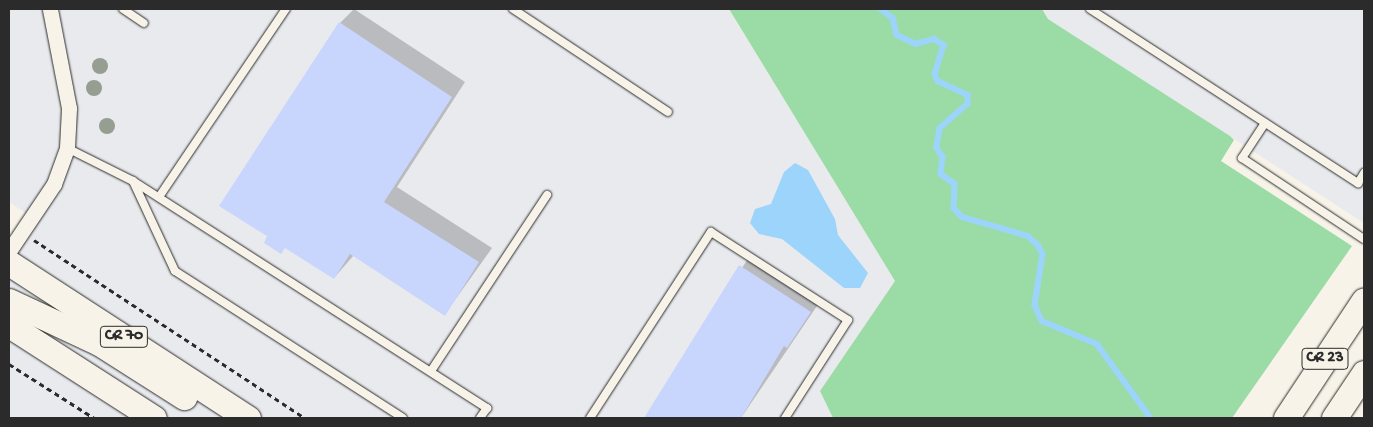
<!DOCTYPE html>
<html>
<head>
<meta charset="utf-8">
<style>
  body { margin:0 }
  #map { position:relative; width:1373px; height:427px; overflow:hidden; background:#f7f3e8; font-family:"Gochi Hand",sans-serif }
  div>[style] { position:absolute }
  .built>* { inset:0; background:#e9eaee }
  .green>* { inset:0; background:#9bdca6 }
  .water>* { inset:0; background:#9cd4fc }
  .shadow>* { inset:0; background:#0003 }
  .stream>* { height:5.5px; margin:-2.75px; padding:0 2.75px; transform-origin:2.75px; border-radius:2.75px; background:#9cd4fc }
  .building>* { inset:0; background:#c8d5fc }
  .path>* { height:3px; margin-top:-1.5px; transform-origin:0; background:repeating-linear-gradient(90deg,#2b2b2b 0 5px,transparent 0 9px) }
  .roads { filter:drop-shadow(0 0 1px #2b2b2b) drop-shadow(0 0 1px #2b2b2b) }
  .lane>* { height:8px; margin:-4px; padding:0 4px; transform-origin:4px; border-radius:4px; background:#f7f3e8 }
  .street>* { height:15px; margin:-7.5px; padding:0 7.5px; transform-origin:7.5px; border-radius:7.5px; background:#f7f3e8 }
  .primary>* { height:25px; margin:-12.5px; padding:0 12.5px; transform-origin:12.5px; border-radius:12.5px; background:#f7f3e8 }
  .trees>* { width:16px; height:16px; margin:-8px; border-radius:50%; background:#969d91 }
  span { translate:-50% -50%; white-space:nowrap; text-align:center; line-height:1.15; -webkit-text-stroke:4px #f7f3e8; paint-order:stroke }
  .shield-label span { padding:1px 4px; background:#f7f3e8; border:1px solid; border-radius:4px; -webkit-text-stroke-width:0 }
  .shield-label { font-size:16px; color:#2b2b2b; font-weight:700 }
  .frame { position:absolute; inset:0; border:10px solid #2b2b2b; pointer-events:none }
</style>
</head>
<body>
<div id="map">
  <div class="built">
    <i style="clip-path:polygon(9px 9px,729px 9px,895px 281px,820px 391px,833px 418px,9px 418px,9px 247px,30px 216px,9px 202px)"></i>
    <i style="clip-path:polygon(1042px 9px,1364px 9px,1364px 223px,1048px 19px)"></i>
  </div>
  <div class="green">
    <i style="clip-path:polygon(729px 9px,1042px 9px,1048px 19px,1230px 136px,1234px 140px,1221px 161px,1352px 246px,1232px 418px,833px 418px,820px 391px,895px 281px)"></i>
  </div>
  <div class="water">
    <i style="clip-path:polygon(795px 163px,808px 170px,835px 219px,838px 235px,868px 273px,860px 288px,844px 288px,782px 239px,759px 234px,750px 223px,755px 209px,771px 204px,784px 172px)"></i>
  </div>
  <div class="shadow">
    <i style="clip-path:polygon(354px 9px,465px 82px,397px 187px,492px 248px,445px 314px,354px 255px,334px 278px,340px 23px)"></i>
    <i style="clip-path:polygon(751px 254px,821px 300px,741px 418px,645px 418px)"></i>
  </div>
  <div class="stream">
    <i style="left:881px;top:9px;width:15px;rotate:37deg"></i>
    <i style="left:893px;top:18px;width:17px;rotate:77deg"></i>
    <i style="left:897px;top:35px;width:21px;rotate:25deg"></i>
    <i style="left:916px;top:44px;width:19px;rotate:-16deg"></i>
    <i style="left:934px;top:39px;width:12px;rotate:31deg"></i>
    <i style="left:944px;top:45px;width:30px;rotate:107deg"></i>
    <i style="left:935px;top:74px;width:8px;rotate:67deg"></i>
    <i style="left:938px;top:81px;width:33px;rotate:25deg"></i>
    <i style="left:968px;top:95px;width:9px;rotate:90deg"></i>
    <i style="left:968px;top:104px;width:37px;rotate:139deg"></i>
    <i style="left:940px;top:128px;width:20px;rotate:99deg"></i>
    <i style="left:937px;top:148px;width:11px;rotate:56deg"></i>
    <i style="left:943px;top:157px;width:17px;rotate:97deg"></i>
    <i style="left:941px;top:174px;width:17px;rotate:36deg"></i>
    <i style="left:955px;top:184px;width:24px;rotate:92deg"></i>
    <i style="left:954px;top:208px;width:12px;rotate:48deg"></i>
    <i style="left:962px;top:217px;width:69px;rotate:16.1deg"></i>
    <i style="left:1028px;top:236px;width:13px;rotate:42deg"></i>
    <i style="left:1038px;top:245px;width:10px;rotate:61deg"></i>
    <i style="left:1043px;top:254px;width:52px;rotate:98.9deg"></i>
    <i style="left:1035px;top:305px;width:17px;rotate:66deg"></i>
    <i style="left:1042px;top:321px;width:60px;rotate:22.7deg"></i>
    <i style="left:1097px;top:344px;width:92px;rotate:53.9deg"></i>
  </div>
  <div class="building">
    <i style="clip-path:polygon(339px 22px,452px 97px,384px 202px,479px 262px,445px 316px,350px 254px,334px 279px,285px 248px,281px 254px,264px 243px,267px 236px,219px 206px)"></i>
    <i style="clip-path:polygon(739px 265px,811px 312px,787px 348px,784px 346px,741px 418px,644px 418px)"></i>
  </div>
  <div class="path">
    <i style="left:34px;top:240px;width:324px;rotate:33.3deg"></i>
    <i style="left:9px;top:364px;width:101px;rotate:32.4deg"></i>
  </div>
  <div class="roads">
    <div class="lane">
      <i style="left:123px;top:9px;width:25px;rotate:34deg"></i>
      <i style="left:513px;top:9px;width:186px;rotate:33.6deg"></i>
      <i style="left:1090px;top:9px;width:320px;rotate:33deg"></i>
      <i style="left:1358px;top:183px;width:12px;rotate:-59deg"></i>
      <i style="left:1265px;top:123px;width:42px;rotate:123.3deg"></i>
      <i style="left:1242px;top:158px;width:146px;rotate:33.6deg"></i>
      <i style="left:67px;top:148px;width:74px;rotate:26.6deg"></i>
      <i style="left:133px;top:181px;width:99px;rotate:65deg"></i>
      <i style="left:175px;top:271px;width:271px;rotate:32.8deg"></i>
      <i style="left:133px;top:181px;width:421px;rotate:32.7deg"></i>
      <i style="left:487px;top:408px;width:12px;rotate:125deg"></i>
      <i style="left:159px;top:197px;width:227px;rotate:-56deg"></i>
      <i style="left:431px;top:371px;width:211px;rotate:-56.6deg"></i>
      <i style="left:590px;top:418px;width:222px;rotate:-57deg"></i>
      <i style="left:711px;top:232px;width:163px;rotate:32.7deg"></i>
      <i style="left:848px;top:320px;width:117px;rotate:122.7deg"></i>
    </div>
    <div class="street">
      <i style="left:9px;top:251px;width:81px;rotate:-56.1deg"></i>
      <i style="left:54px;top:184px;width:38px;rotate:-70deg"></i>
      <i style="left:67px;top:148px;width:40px;rotate:-87.1deg"></i>
      <i style="left:69px;top:108px;width:101px;rotate:-100.9deg"></i>
    </div>
    <div class="primary">
      <i style="left:9px;top:263px;width:285px;rotate:33deg"></i>
      <i style="left:9px;top:301px;width:99px;rotate:25deg"></i>
      <i style="left:99px;top:343px;width:101px;rotate:32.4deg"></i>
      <i style="left:9px;top:325px;width:172px;rotate:32.7deg"></i>
      <i style="left:1286px;top:418px;width:141px;rotate:-56.5deg"></i>
      <i style="left:1334px;top:418px;width:54px;rotate:-56.3deg"></i>
    </div>
  </div>
  <div class="trees">
    <i style="left:100px;top:66px"></i>
    <i style="left:94px;top:88px"></i>
    <i style="left:107px;top:126px"></i>
  </div>
  <div class="shield-label">
    <span style="left:124px;top:337px">CR 70</span>
    <span style="left:1325px;top:359px">CR 23</span>
  </div>
  <div class="frame"></div>
</div>
</body>
</html>
